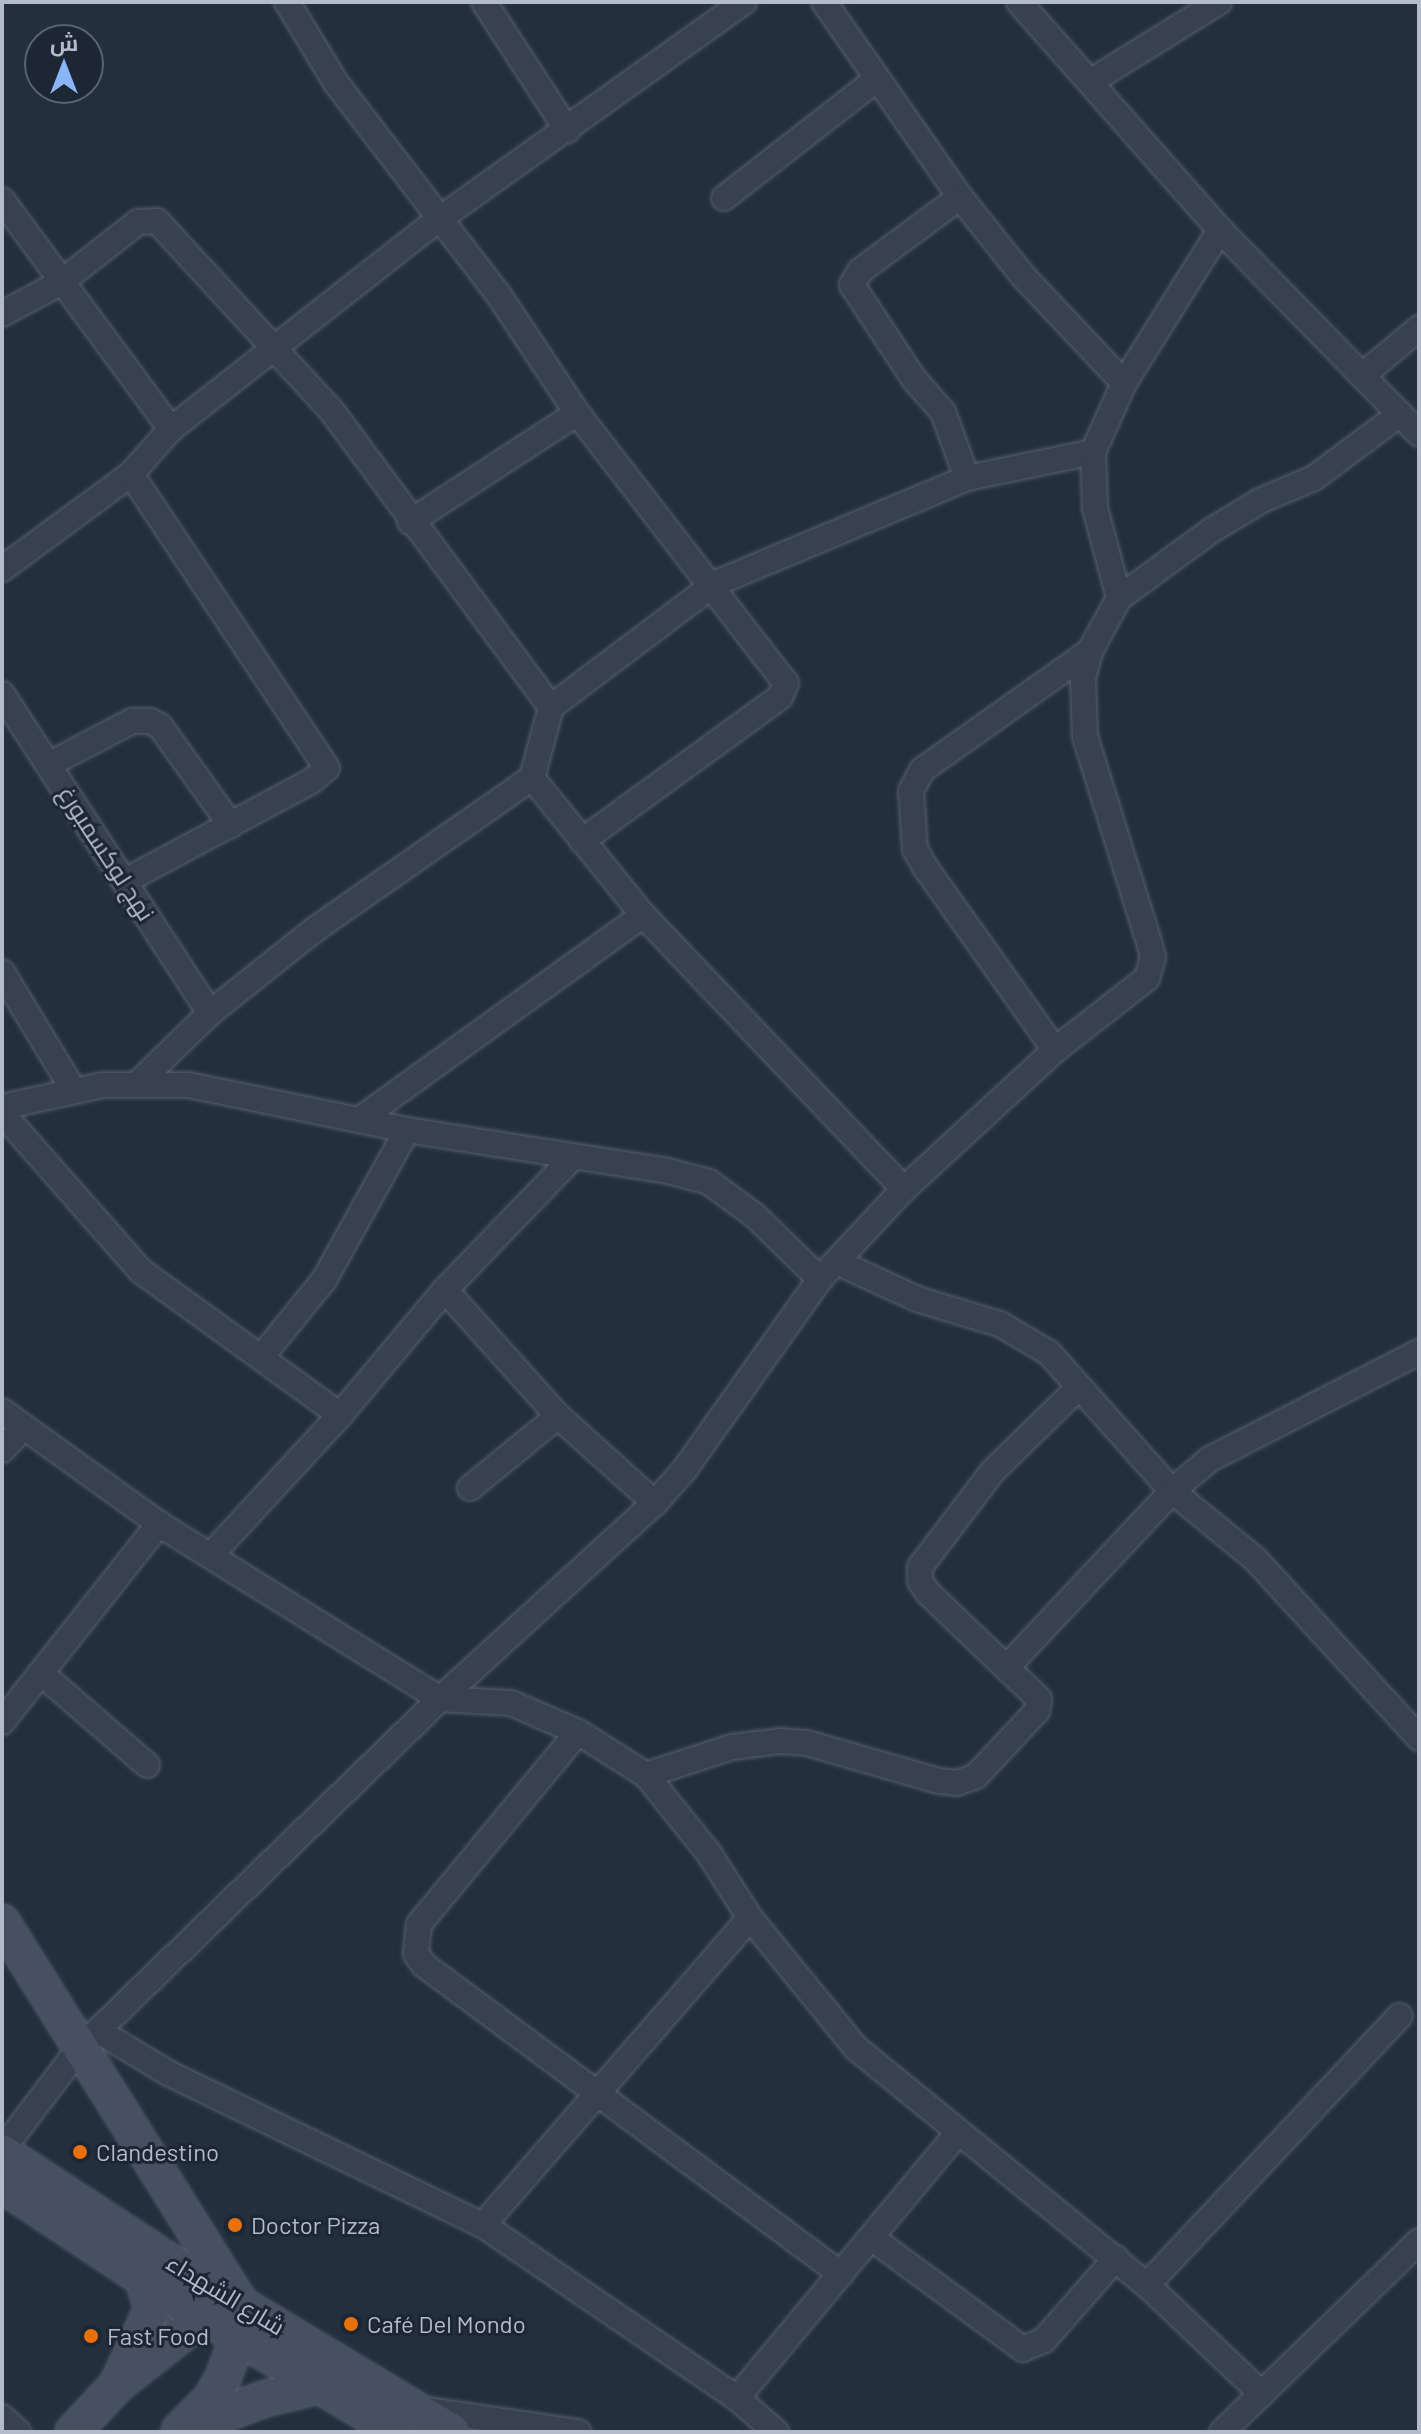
<!DOCTYPE html>
<html>
<head>
<meta charset="utf-8">
<style>
  body { margin:0 }
  #map { position:relative; width:1421px; height:2434px; overflow:hidden; background:#242f3e; font-family:Barlow,Cairo,sans-serif }
  div>[style] { position:absolute }
  .roads { filter:drop-shadow(0 0 2px #565f6c) drop-shadow(0 0 2px #565f6c) }
  .street>* { height:24px; margin:-12px; padding:0 12px; transform-origin:12px; border-radius:12px; background:#38414e }
  .secondary>* { height:34px; margin:-17px; padding:0 17px; transform-origin:17px; border-radius:17px; background:#465061 }
  .dots>* { width:22px; height:22px; translate:-50% -50%; box-sizing:border-box; border:4px solid #1d2633; border-radius:50% }
  span { translate:-50% -50%; white-space:nowrap; text-align:center; line-height:1.15; -webkit-text-stroke:6px #1d2633; paint-order:stroke }
  .street-label { font-size:24px; color:#b4bcc9 }
  .poi-label { font-size:24px; color:#b4bcc9 }
  .left { translate:0 -50%; text-align:left }
  .frame { position:absolute; inset:0; border:4px solid #b4bcc9; pointer-events:none }
  .north { position:absolute; left:24px; top:24px; width:80px; height:80px; box-sizing:border-box; background:#1d2633; border:2px solid #59626f; border-radius:50%; rotate:0deg; font-size:22px; font-weight:700; line-height:32px; text-align:center; color:#b4bcc9 }
  .north::after { content:''; display:block; margin:auto; width:28px; height:36px; background:#8ab4f8; clip-path:polygon(50% 0,100% 100%,50% 72%,0 100%) }
</style>
</head>
<body>
<div id="map">
  <div class="roads">
    <div class="street">
      <i style="left:287px;top:2px;width:95px;rotate:58.8deg"></i>
      <i style="left:336px;top:83px;width:266px;rotate:52.5deg"></i>
      <i style="left:498px;top:294px;width:143px;rotate:56.4deg"></i>
      <i style="left:577px;top:413px;width:341px;rotate:52.3deg"></i>
      <i style="left:786px;top:683px;width:15px;rotate:113deg"></i>
      <i style="left:780px;top:697px;width:245px;rotate:144deg"></i>
      <i style="left:484px;top:2px;width:153px;rotate:57deg"></i>
      <i style="left:824px;top:2px;width:238px;rotate:55.1deg"></i>
      <i style="left:960px;top:197px;width:101px;rotate:51.4deg"></i>
      <i style="left:1023px;top:276px;width:147px;rotate:46.7deg"></i>
      <i style="left:1019px;top:2px;width:304px;rotate:48.6deg"></i>
      <i style="left:1220px;top:230px;width:285px;rotate:45.7deg"></i>
      <i style="left:1090px;top:82px;width:152px;rotate:-31.8deg"></i>
      <i style="left:960px;top:197px;width:124px;rotate:143.5deg"></i>
      <i style="left:860px;top:271px;width:16px;rotate:120deg"></i>
      <i style="left:852px;top:285px;width:113px;rotate:56.6deg"></i>
      <i style="left:914px;top:379px;width:44px;rotate:48.7deg"></i>
      <i style="left:943px;top:412px;width:70px;rotate:70deg"></i>
      <i style="left:724px;top:198px;width:194px;rotate:-37.9deg"></i>
      <i style="left:2px;top:200px;width:285px;rotate:53.6deg"></i>
      <i style="left:2px;top:314px;width:66px;rotate:-28.1deg"></i>
      <i style="left:60px;top:283px;width:99px;rotate:-38deg"></i>
      <i style="left:138px;top:222px;width:19px;rotate:-3deg"></i>
      <i style="left:157px;top:221px;width:257px;rotate:47.4deg"></i>
      <i style="left:331px;top:410px;width:370px;rotate:53.5deg"></i>
      <i style="left:551px;top:707px;width:73px;rotate:105deg"></i>
      <i style="left:532px;top:778px;width:176px;rotate:51deg"></i>
      <i style="left:643px;top:915px;width:378px;rotate:46.4deg"></i>
      <i style="left:1363px;top:375px;width:73px;rotate:-40deg"></i>
      <i style="left:410px;top:522px;width:199px;rotate:-33.1deg"></i>
      <i style="left:2px;top:569px;width:160px;rotate:-36.4deg"></i>
      <i style="left:131px;top:474px;width:60px;rotate:-48.4deg"></i>
      <i style="left:171px;top:429px;width:339px;rotate:-38.1deg"></i>
      <i style="left:438px;top:220px;width:376px;rotate:-35.5deg"></i>
      <i style="left:1119px;top:598px;width:115px;rotate:-36.2deg"></i>
      <i style="left:1212px;top:530px;width:58px;rotate:-31deg"></i>
      <i style="left:1262px;top:500px;width:56px;rotate:-22.9deg"></i>
      <i style="left:1314px;top:478px;width:107px;rotate:-36.7deg"></i>
      <i style="left:2px;top:694px;width:381px;rotate:56.9deg"></i>
      <i style="left:551px;top:707px;width:204px;rotate:-37deg"></i>
      <i style="left:714px;top:584px;width:274px;rotate:-22.7deg"></i>
      <i style="left:967px;top:478px;width:129px;rotate:-11.7deg"></i>
      <i style="left:50px;top:764px;width:93px;rotate:-27.7deg"></i>
      <i style="left:132px;top:721px;width:18px"></i>
      <i style="left:150px;top:721px;width:11px;rotate:27deg"></i>
      <i style="left:160px;top:726px;width:122px;rotate:54.4deg"></i>
      <i style="left:125px;top:881px;width:213px;rotate:-28.2deg"></i>
      <i style="left:313px;top:780px;width:18px;rotate:-41deg"></i>
      <i style="left:327px;top:768px;width:353px;rotate:-123.7deg"></i>
      <i style="left:2px;top:972px;width:139px;rotate:58.8deg"></i>
      <i style="left:1055px;top:1050px;width:224px;rotate:-125.4deg"></i>
      <i style="left:925px;top:867px;width:21px;rotate:-119deg"></i>
      <i style="left:915px;top:849px;width:58px;rotate:-93.9deg"></i>
      <i style="left:911px;top:791px;width:24px;rotate:-62deg"></i>
      <i style="left:922px;top:770px;width:206px;rotate:-35.3deg"></i>
      <i style="left:139px;top:1082px;width:99px;rotate:-44.2deg"></i>
      <i style="left:210px;top:1013px;width:133px;rotate:-38.6deg"></i>
      <i style="left:314px;top:930px;width:266px;rotate:-34.9deg"></i>
      <i style="left:2px;top:1107px;width:103px;rotate:-12.3deg"></i>
      <i style="left:103px;top:1085px;width:85px"></i>
      <i style="left:188px;top:1085px;width:224px;rotate:11.6deg"></i>
      <i style="left:407px;top:1130px;width:264px;rotate:8.9deg"></i>
      <i style="left:668px;top:1171px;width:42px;rotate:15deg"></i>
      <i style="left:709px;top:1182px;width:56px;rotate:36.3deg"></i>
      <i style="left:754px;top:1215px;width:92px;rotate:44.1deg"></i>
      <i style="left:2px;top:1113px;width:210px;rotate:48.7deg"></i>
      <i style="left:141px;top:1271px;width:246px;rotate:35.9deg"></i>
      <i style="left:359px;top:1120px;width:350px;rotate:-35.8deg"></i>
      <i style="left:837px;top:1262px;width:88px;rotate:24.8deg"></i>
      <i style="left:917px;top:1299px;width:87px;rotate:16.8deg"></i>
      <i style="left:1000px;top:1324px;width:57px;rotate:30.6deg"></i>
      <i style="left:1049px;top:1353px;width:185px;rotate:48.3deg"></i>
      <i style="left:1172px;top:1491px;width:107px;rotate:39.3deg"></i>
      <i style="left:1255px;top:1559px;width:243px;rotate:47.5deg"></i>
      <i style="left:445px;top:1290px;width:169px;rotate:48.1deg"></i>
      <i style="left:558px;top:1416px;width:130px;rotate:41.9deg"></i>
      <i style="left:263px;top:1355px;width:97px;rotate:-50.9deg"></i>
      <i style="left:324px;top:1280px;width:171px;rotate:-61deg"></i>
      <i style="left:2px;top:1411px;width:193px;rotate:35.7deg"></i>
      <i style="left:159px;top:1524px;width:331px;rotate:31.9deg"></i>
      <i style="left:440px;top:1699px;width:71px;rotate:3.2deg"></i>
      <i style="left:511px;top:1703px;width:73px;rotate:23.4deg"></i>
      <i style="left:578px;top:1732px;width:80px;rotate:32.3deg"></i>
      <i style="left:646px;top:1775px;width:99px;rotate:51.2deg"></i>
      <i style="left:708px;top:1852px;width:78px;rotate:57.5deg"></i>
      <i style="left:750px;top:1918px;width:168px;rotate:50.8deg"></i>
      <i style="left:856px;top:2048px;width:375px;rotate:39.2deg"></i>
      <i style="left:1147px;top:2285px;width:158px;rotate:43.5deg"></i>
      <i style="left:2px;top:1450px;width:30px;rotate:-46deg"></i>
      <i style="left:470px;top:1488px;width:114px;rotate:-39.3deg"></i>
      <i style="left:211px;top:1555px;width:190px;rotate:-47.3deg"></i>
      <i style="left:340px;top:1415px;width:163px;rotate:-50deg"></i>
      <i style="left:445px;top:1290px;width:183px;rotate:-46.1deg"></i>
      <i style="left:1007px;top:1667px;width:241px;rotate:-46.8deg"></i>
      <i style="left:1172px;top:1491px;width:50px;rotate:-40.1deg"></i>
      <i style="left:1210px;top:1459px;width:235px;rotate:-27.1deg"></i>
      <i style="left:42px;top:1674px;width:139px;rotate:40.9deg"></i>
      <i style="left:2px;top:1722px;width:253px;rotate:-51.6deg"></i>
      <i style="left:578px;top:1732px;width:249px;rotate:129.6deg"></i>
      <i style="left:419px;top:1924px;width:30px;rotate:96deg"></i>
      <i style="left:416px;top:1954px;width:14px;rotate:54deg"></i>
      <i style="left:424px;top:1965px;width:519px;rotate:36.54deg"></i>
      <i style="left:646px;top:1775px;width:90px;rotate:-18deg"></i>
      <i style="left:732px;top:1747px;width:48px;rotate:-7.1deg"></i>
      <i style="left:780px;top:1741px;width:27px;rotate:4deg"></i>
      <i style="left:807px;top:1743px;width:137px;rotate:16.1deg"></i>
      <i style="left:939px;top:1781px;width:18px;rotate:6deg"></i>
      <i style="left:957px;top:1783px;width:20px;rotate:-20deg"></i>
      <i style="left:976px;top:1776px;width:89px;rotate:-46.8deg"></i>
      <i style="left:1037px;top:1711px;width:12px;rotate:-81deg"></i>
      <i style="left:1039px;top:1699px;width:153px;rotate:-136.3deg"></i>
      <i style="left:928px;top:1593px;width:14px;rotate:-124deg"></i>
      <i style="left:920px;top:1581px;width:14px;rotate:-90deg"></i>
      <i style="left:920px;top:1567px;width:119px;rotate:-52.8deg"></i>
      <i style="left:992px;top:1472px;width:119px;rotate:-44.3deg"></i>
      <i style="left:100px;top:2032px;width:82px;rotate:31deg"></i>
      <i style="left:170px;top:2074px;width:348px;rotate:25.8deg"></i>
      <i style="left:483px;top:2225px;width:307px;rotate:34.3deg"></i>
      <i style="left:737px;top:2398px;width:52px;rotate:41.1deg"></i>
      <i style="left:2px;top:2150px;width:127px;rotate:-52.7deg"></i>
      <i style="left:79px;top:2049px;width:503px;rotate:-44.11deg"></i>
      <i style="left:440px;top:1699px;width:291px;rotate:-42.4deg"></i>
      <i style="left:655px;top:1503px;width:45px;rotate:-48.6deg"></i>
      <i style="left:685px;top:1469px;width:233px;rotate:-54.6deg"></i>
      <i style="left:820px;top:1279px;width:123px;rotate:-47deg"></i>
      <i style="left:904px;top:1189px;width:205px;rotate:-42.6deg"></i>
      <i style="left:1055px;top:1050px;width:117px;rotate:-38deg"></i>
      <i style="left:1147px;top:978px;width:22px;rotate:-74deg"></i>
      <i style="left:1153px;top:957px;width:16px;rotate:-105deg"></i>
      <i style="left:1149px;top:942px;width:216px;rotate:-107.3deg"></i>
      <i style="left:1085px;top:736px;width:58px;rotate:-92deg"></i>
      <i style="left:1083px;top:678px;width:28px;rotate:-75deg"></i>
      <i style="left:1090px;top:651px;width:60px;rotate:-61.3deg"></i>
      <i style="left:1119px;top:598px;width:93px;rotate:-104.9deg"></i>
      <i style="left:1095px;top:508px;width:56px;rotate:-92deg"></i>
      <i style="left:1093px;top:452px;width:76px;rotate:-65.8deg"></i>
      <i style="left:1124px;top:383px;width:181px;rotate:-57.9deg"></i>
      <i style="left:483px;top:2225px;width:407px;rotate:-49deg"></i>
      <i style="left:873px;top:2239px;width:186px;rotate:36.3deg"></i>
      <i style="left:1023px;top:2349px;width:23px;rotate:-23deg"></i>
      <i style="left:1044px;top:2340px;width:109px;rotate:-48.7deg"></i>
      <i style="left:1147px;top:2285px;width:369px;rotate:-46.8deg"></i>
      <i style="left:737px;top:2398px;width:345px;rotate:-50.2deg"></i>
      <i style="left:422px;top:2409px;width:158px;rotate:8.4deg"></i>
      <i style="left:2px;top:2417px;width:22px;rotate:43deg"></i>
      <i style="left:1222px;top:2432px;width:274px;rotate:-44.1deg"></i>
    </div>
    <div class="secondary">
      <i style="left:2px;top:1922px;width:451px;rotate:58deg"></i>
      <i style="left:241px;top:2304px;width:32px;rotate:94deg"></i>
      <i style="left:239px;top:2336px;width:45px;rotate:110.9deg"></i>
      <i style="left:223px;top:2378px;width:24px;rotate:120deg"></i>
      <i style="left:211px;top:2399px;width:45px;rotate:135deg"></i>
      <i style="left:2px;top:2152px;width:194px;rotate:33.2deg"></i>
      <i style="left:164px;top:2258px;width:336px;rotate:31.1deg"></i>
      <i style="left:2px;top:2185px;width:201px;rotate:33.5deg"></i>
      <i style="left:170px;top:2296px;width:265px;rotate:30.9deg"></i>
      <i style="left:119px;top:2381px;width:79px;rotate:-65.4deg"></i>
      <i style="left:152px;top:2309px;width:32px;rotate:-106deg"></i>
      <i style="left:189px;top:2427px;width:80px;rotate:-20.5deg"></i>
      <i style="left:264px;top:2399px;width:60px;rotate:-13.6deg"></i>
      <i style="left:73px;top:2432px;width:64px;rotate:-46.9deg"></i>
      <i style="left:117px;top:2385px;width:134px;rotate:-38.3deg"></i>
    </div>
  </div>
  <div class="dots">
    <i style="left:80px;top:2152px;background:#e8710a"></i>
    <i style="left:235px;top:2225px;background:#e8710a"></i>
    <i style="left:351px;top:2324px;background:#e8710a"></i>
    <i style="left:91px;top:2336px;background:#e8710a"></i>
  </div>
  <div class="street-label">
    <span style="left:107px;top:853px;rotate:57deg">نهج لوكسمبورغ</span>
    <span style="left:226px;top:2294px;rotate:31deg">شارع الشهداء</span>
  </div>
  <div class="poi-label">
    <span class="left" style="left:96px;top:2152px">Clandestino</span>
    <span class="left" style="left:251px;top:2225px">Doctor Pizza</span>
    <span class="left" style="left:367px;top:2324px">Café Del Mondo</span>
    <span class="left" style="left:107px;top:2336px">Fast Food</span>
  </div>
  <div class="frame"></div>
  <div class="north">ش</div>
</div>
</body>
</html>
